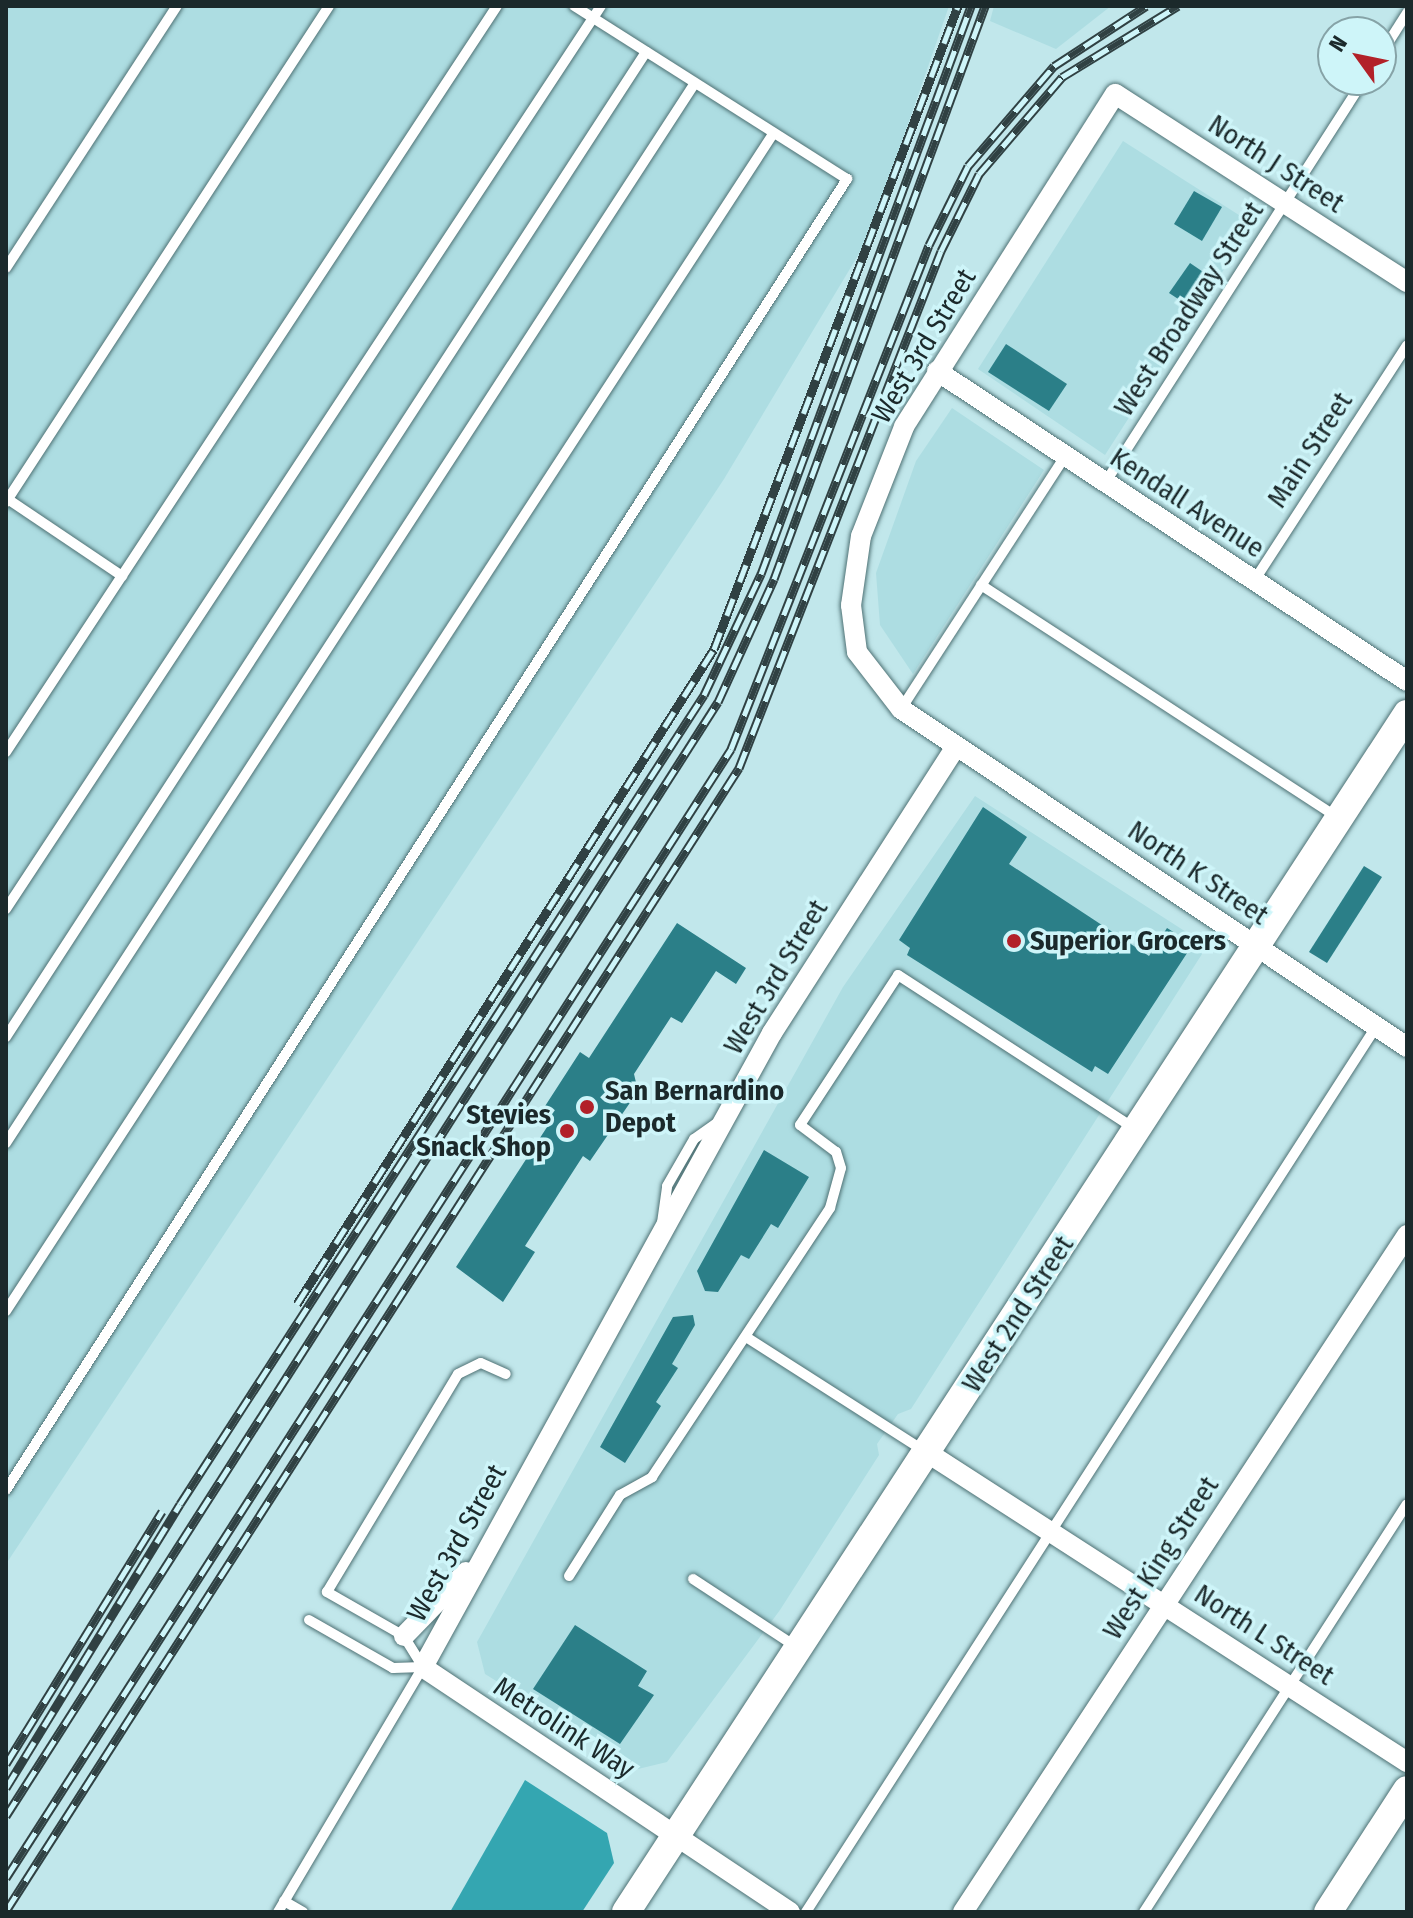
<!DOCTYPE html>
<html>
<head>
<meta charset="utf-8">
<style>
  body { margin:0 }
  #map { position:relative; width:1413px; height:1918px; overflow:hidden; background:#c1e7eb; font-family:"Fira Sans Condensed",sans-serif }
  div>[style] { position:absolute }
  .built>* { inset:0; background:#addde2 }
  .water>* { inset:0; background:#34a6b1 }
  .building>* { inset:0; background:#2b7f88 }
  .roads { filter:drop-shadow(0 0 2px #4e7174) drop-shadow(0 0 2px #4e7174) }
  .lane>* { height:10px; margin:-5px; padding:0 5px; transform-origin:5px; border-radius:5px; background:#fff }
  .street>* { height:20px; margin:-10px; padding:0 10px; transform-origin:10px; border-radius:10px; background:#fff }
  .secondary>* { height:28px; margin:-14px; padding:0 14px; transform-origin:14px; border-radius:14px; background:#fff }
  .rail>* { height:9px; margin-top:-4.5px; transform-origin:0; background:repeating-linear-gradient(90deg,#cef5f9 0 18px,#304143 0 36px); box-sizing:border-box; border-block:2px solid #304143 }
  .dots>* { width:22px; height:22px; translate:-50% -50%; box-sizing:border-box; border:4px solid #cef5f9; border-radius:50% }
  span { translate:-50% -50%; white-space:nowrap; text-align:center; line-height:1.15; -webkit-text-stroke:7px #cef5f9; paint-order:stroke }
  .street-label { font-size:28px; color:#1b292b }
  .poi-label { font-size:28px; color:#1b292b; font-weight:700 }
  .left { translate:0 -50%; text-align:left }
  .right { translate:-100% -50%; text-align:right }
  .frame { position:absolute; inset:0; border:8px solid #1b292b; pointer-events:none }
  .north { position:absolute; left:1317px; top:16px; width:80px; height:80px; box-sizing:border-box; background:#cef5f9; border:2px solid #86a3a7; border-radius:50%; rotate:303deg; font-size:22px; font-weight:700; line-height:32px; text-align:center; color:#1b292b }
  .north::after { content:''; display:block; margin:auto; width:28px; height:36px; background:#b22129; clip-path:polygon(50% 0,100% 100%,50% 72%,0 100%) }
</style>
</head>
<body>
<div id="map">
  <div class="built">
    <i style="clip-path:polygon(6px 6px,949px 6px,869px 237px,724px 479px,6px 1564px)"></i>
    <i style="clip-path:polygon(994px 6px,1111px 6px,1056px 49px,990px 21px)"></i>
    <i style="clip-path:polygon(1123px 141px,1253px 224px,1105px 455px,978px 369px)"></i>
    <i style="clip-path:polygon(952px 408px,1044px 470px,913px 674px,880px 625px,876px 573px,916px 461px)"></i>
    <i style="clip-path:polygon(975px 796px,1197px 939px,1202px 954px,911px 1409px,898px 1414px,877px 1444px,879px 1455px,780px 1610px,667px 1762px,638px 1769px,485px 1674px,477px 1642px,843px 987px)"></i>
  </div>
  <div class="water">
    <i style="clip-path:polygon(525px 1780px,607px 1833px,614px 1863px,582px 1912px,450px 1912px)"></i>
  </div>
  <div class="building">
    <i style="clip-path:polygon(1194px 191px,1222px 207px,1202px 241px,1174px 224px)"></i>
    <i style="clip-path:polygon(1190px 263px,1212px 278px,1192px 308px,1169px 293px)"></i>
    <i style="clip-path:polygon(1006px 344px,1067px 384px,1049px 411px,988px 372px)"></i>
    <i style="clip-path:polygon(983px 807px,1027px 837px,1009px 864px,1149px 956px,1167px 928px,1193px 944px,1108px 1074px,1095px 1066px,1092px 1072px,907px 955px,910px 948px,899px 940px)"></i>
    <i style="clip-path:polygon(1364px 866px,1382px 877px,1327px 963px,1309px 952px)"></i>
    <i style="clip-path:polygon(677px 923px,746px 968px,736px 984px,716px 971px,682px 1023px,671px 1017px,634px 1074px,638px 1091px,590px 1161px,583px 1156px,525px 1246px,535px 1252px,503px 1302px,456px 1267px,549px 1124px,538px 1117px,580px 1052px,589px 1058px)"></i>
    <i style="clip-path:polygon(764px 1150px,809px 1177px,778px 1228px,771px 1224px,749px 1259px,741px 1255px,718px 1292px,705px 1291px,697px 1271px)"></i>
    <i style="clip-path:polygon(693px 1315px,695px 1325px,672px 1364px,678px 1368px,656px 1402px,661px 1406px,625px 1463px,600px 1447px,673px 1317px)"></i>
    <i style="clip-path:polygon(575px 1625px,647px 1671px,638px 1686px,654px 1695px,620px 1744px,533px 1689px)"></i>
  </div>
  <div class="roads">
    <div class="lane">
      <i style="left:1381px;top:54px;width:49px;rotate:-57.6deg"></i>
      <i style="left:6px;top:268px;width:313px;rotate:-56.9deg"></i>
      <i style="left:1105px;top:483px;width:479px;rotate:-57.3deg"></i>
      <i style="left:6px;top:498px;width:140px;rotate:33.9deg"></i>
      <i style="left:6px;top:502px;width:592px;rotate:-56.93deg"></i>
      <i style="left:1254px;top:581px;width:281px;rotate:-57deg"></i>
      <i style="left:981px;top:585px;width:426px;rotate:33.1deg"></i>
      <i style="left:901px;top:709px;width:302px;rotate:-57deg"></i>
      <i style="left:6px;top:752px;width:893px;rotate:-56.65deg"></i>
      <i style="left:6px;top:909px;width:1081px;rotate:-56.62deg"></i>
      <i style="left:6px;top:1037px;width:1175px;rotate:-56.99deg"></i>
      <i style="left:6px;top:1143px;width:1264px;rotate:-56.98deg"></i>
      <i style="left:662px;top:1223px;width:37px;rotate:-82deg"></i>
      <i style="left:667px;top:1186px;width:54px;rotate:-60.1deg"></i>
      <i style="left:694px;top:1139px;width:32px;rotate:-35deg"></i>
      <i style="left:6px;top:1311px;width:1405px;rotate:-56.91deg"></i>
      <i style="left:746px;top:1337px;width:210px;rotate:32.6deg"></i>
      <i style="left:6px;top:1490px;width:1558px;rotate:-57.32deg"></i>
      <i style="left:847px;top:179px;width:323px;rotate:-147.6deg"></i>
      <i style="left:569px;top:1576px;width:96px;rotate:-57.8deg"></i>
      <i style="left:620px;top:1495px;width:37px;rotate:-29deg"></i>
      <i style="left:652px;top:1477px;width:323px;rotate:-56.5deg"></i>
      <i style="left:830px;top:1208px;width:41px;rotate:-74.6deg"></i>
      <i style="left:841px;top:1168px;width:17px;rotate:-107deg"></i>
      <i style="left:836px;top:1152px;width:45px;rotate:-143.1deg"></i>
      <i style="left:800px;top:1125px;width:179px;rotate:-56.8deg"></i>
      <i style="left:898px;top:975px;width:281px;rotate:33deg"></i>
      <i style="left:693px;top:1579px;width:122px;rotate:33.3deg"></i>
      <i style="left:309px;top:1620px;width:97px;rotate:29.7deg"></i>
      <i style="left:393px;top:1668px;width:30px;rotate:-2deg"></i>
      <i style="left:423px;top:1667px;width:36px;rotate:-122deg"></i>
      <i style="left:404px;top:1636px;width:89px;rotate:-150.3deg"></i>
      <i style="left:327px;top:1592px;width:254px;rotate:-59deg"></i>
      <i style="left:458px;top:1374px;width:25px;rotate:-26deg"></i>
      <i style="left:481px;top:1363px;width:27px;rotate:24deg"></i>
      <i style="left:284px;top:1901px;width:22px;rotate:30deg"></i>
      <i style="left:278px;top:1912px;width:285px;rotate:-59.4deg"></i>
      <i style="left:806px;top:1912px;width:1053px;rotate:-57.22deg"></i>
      <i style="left:1144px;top:1912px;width:485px;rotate:-57.2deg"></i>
    </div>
    <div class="street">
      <i style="left:1407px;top:282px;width:347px;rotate:-147.2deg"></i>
      <i style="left:1115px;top:94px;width:394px;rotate:122.4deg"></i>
      <i style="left:904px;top:427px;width:117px;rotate:111.5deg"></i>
      <i style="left:861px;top:536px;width:70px;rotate:98.2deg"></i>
      <i style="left:851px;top:605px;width:47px;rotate:82.7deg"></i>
      <i style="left:857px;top:652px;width:72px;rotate:52.3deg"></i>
      <i style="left:901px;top:709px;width:609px;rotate:33.74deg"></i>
      <i style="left:937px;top:371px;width:563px;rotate:33.41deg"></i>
      <i style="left:928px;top:1453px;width:570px;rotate:32.83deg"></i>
      <i style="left:404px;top:1636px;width:89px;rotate:-45.9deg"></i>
      <i style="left:790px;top:1912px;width:441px;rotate:-146.3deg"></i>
      <i style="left:423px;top:1667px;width:724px;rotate:-61.17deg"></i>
      <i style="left:772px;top:1033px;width:341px;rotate:-57.3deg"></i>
      <i style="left:963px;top:1912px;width:810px;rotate:-56.74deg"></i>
    </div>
    <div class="secondary">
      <i style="left:626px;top:1912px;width:1430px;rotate:-56.9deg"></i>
      <i style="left:1328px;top:1912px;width:145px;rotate:-57.1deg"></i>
    </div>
  </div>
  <div class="rail">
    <i style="left:297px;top:1304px;width:776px;rotate:-57.52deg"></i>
    <i style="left:714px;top:649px;width:688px;rotate:-69.22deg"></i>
    <i style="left:6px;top:1764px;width:297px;rotate:-58.3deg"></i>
    <i style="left:6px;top:1788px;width:333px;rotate:-58.5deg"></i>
    <i style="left:180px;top:1504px;width:964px;rotate:-57.07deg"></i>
    <i style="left:704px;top:695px;width:134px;rotate:-64.8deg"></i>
    <i style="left:761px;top:574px;width:606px;rotate:-69.71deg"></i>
    <i style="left:6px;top:1816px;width:1322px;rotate:-57.42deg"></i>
    <i style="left:718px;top:702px;width:135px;rotate:-65.5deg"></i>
    <i style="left:774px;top:579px;width:611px;rotate:-69.78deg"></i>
    <i style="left:6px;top:1878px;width:1342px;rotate:-57.29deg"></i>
    <i style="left:731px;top:749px;width:541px;rotate:-68.55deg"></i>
    <i style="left:929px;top:245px;width:88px;rotate:-63.7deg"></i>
    <i style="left:968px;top:166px;width:132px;rotate:-49.3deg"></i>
    <i style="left:1054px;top:66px;width:110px;rotate:-33.1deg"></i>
    <i style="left:6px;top:1911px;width:1358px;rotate:-57.33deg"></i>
    <i style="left:739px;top:768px;width:555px;rotate:-68.66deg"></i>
    <i style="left:941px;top:251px;width:86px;rotate:-63.7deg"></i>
    <i style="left:979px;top:174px;width:128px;rotate:-49.4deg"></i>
    <i style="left:1062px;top:77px;width:136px;rotate:-31.5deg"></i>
  </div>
  <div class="dots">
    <i style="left:1014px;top:941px;background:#b22129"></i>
    <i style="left:587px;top:1107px;background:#b22129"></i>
    <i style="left:567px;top:1131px;background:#b22129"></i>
  </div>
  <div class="street-label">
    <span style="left:1276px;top:164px;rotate:33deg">North J Street</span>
    <span style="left:1189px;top:309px;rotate:-57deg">West Broadway Street</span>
    <span style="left:924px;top:346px;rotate:-59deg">West 3rd Street</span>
    <span style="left:1310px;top:450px;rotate:-57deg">Main Street</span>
    <span style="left:1187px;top:503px;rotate:33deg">Kendall Avenue</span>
    <span style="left:1198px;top:873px;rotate:34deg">North K Street</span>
    <span style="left:776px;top:977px;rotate:-59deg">West 3rd Street</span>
    <span style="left:1018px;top:1314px;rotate:-57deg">West 2nd Street</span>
    <span style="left:457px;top:1543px;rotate:-61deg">West 3rd Street</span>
    <span style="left:1161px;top:1558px;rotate:-57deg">West King Street</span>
    <span style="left:1264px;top:1635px;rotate:33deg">North L Street</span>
    <span style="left:564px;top:1728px;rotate:33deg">Metrolink Way</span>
  </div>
  <div class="poi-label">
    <span class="left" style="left:1030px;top:941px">Superior Grocers</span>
    <span class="left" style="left:605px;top:1107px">San Bernardino<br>Depot</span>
    <span class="right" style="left:551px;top:1131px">Stevies<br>Snack Shop</span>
  </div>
  <div class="frame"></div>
  <div class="north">N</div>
</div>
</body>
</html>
